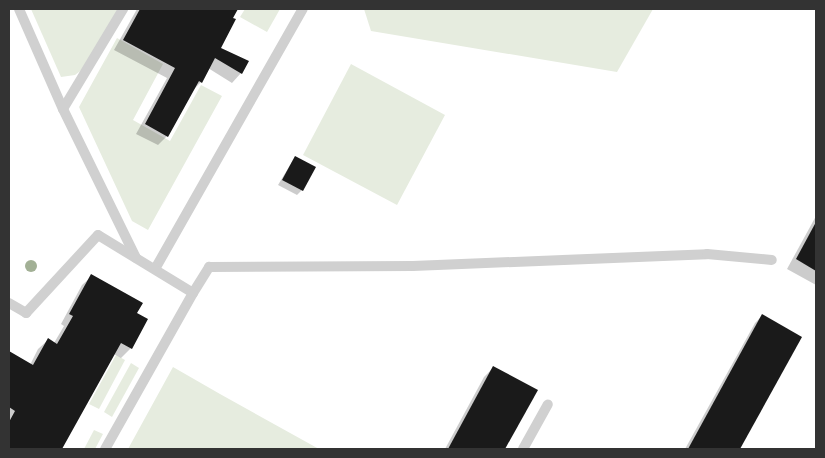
<!DOCTYPE html>
<html>
<head>
<meta charset="utf-8">
<style>
  body { margin:0 }
  #map { position:relative; width:825px; height:458px; overflow:hidden; background:#fff; font-family:"Open Sans",sans-serif }
  div>[style] { position:absolute }
  .green>* { inset:0; background:#e6ecdf }
  .shadow>* { inset:0; background:#0003 }
  .building>* { inset:0; background:#1a1a1a }
  .lane>* { height:10px; margin:-5px; padding:0 5px; transform-origin:5px; border-radius:5px; background:#d0d0d0 }
  .trees>* { width:12px; height:12px; margin:-6px; border-radius:50%; background:#a2b095 }
  span { translate:-50% -50%; white-space:nowrap; text-align:center; line-height:1.15; -webkit-text-stroke:5px #fff; paint-order:stroke }
  .frame { position:absolute; inset:0; border:10px solid #333; pointer-events:none }
</style>
</head>
<body>
<div id="map">
  <div class="green">
    <i style="clip-path:polygon(31px 9px,118px 9px,83px 69px,75px 75px,61px 77px)"></i>
    <i style="clip-path:polygon(245px 9px,280px 9px,267px 32px,240px 17px)"></i>
    <i style="clip-path:polygon(364px 9px,653px 9px,617px 72px,371px 31px)"></i>
    <i style="clip-path:polygon(117px 38px,163px 64px,133px 120px,170px 141px,201px 85px,222px 96px,148px 230px,132px 221px,79px 107px)"></i>
    <i style="clip-path:polygon(351px 64px,445px 115px,397px 205px,303px 155px)"></i>
    <i style="clip-path:polygon(116px 355px,125px 360px,99px 409px,89px 404px)"></i>
    <i style="clip-path:polygon(131px 363px,139px 368px,112px 417px,104px 412px)"></i>
    <i style="clip-path:polygon(173px 367px,220px 394px,319px 449px,128px 449px)"></i>
    <i style="clip-path:polygon(94px 430px,103px 434px,95px 449px,84px 449px)"></i>
  </div>
  <div class="shadow">
    <i style="clip-path:polygon(137px 9px,237px 9px,219px 49px,241px 73px,232px 83px,208px 68px,201px 82px,192px 91px,167px 136px,158px 145px,136px 134px,167px 78px,114px 50px)"></i>
    <i style="clip-path:polygon(295px 157px,302px 190px,297px 195px,278px 185px)"></i>
    <i style="clip-path:polygon(816px 216px,816px 285px,787px 269px)"></i>
    <i style="clip-path:polygon(92px 276px,135px 314px,131px 348px,121px 358px,114px 354px,61px 449px,9px 449px,9px 353px,30px 365px,38px 349px,48px 340px,54px 343px,64px 326px,61px 324px,82px 285px)"></i>
    <i style="clip-path:polygon(762px 316px,801px 337px,739px 449px,685px 449px,755px 323px)"></i>
    <i style="clip-path:polygon(493px 368px,536px 391px,504px 449px,445px 449px,484px 377px)"></i>
  </div>
  <div class="building">
    <i style="clip-path:polygon(140px 9px,238px 9px,233px 18px,236px 19px,221px 48px,249px 61px,242px 74px,215px 58px,202px 83px,199px 81px,168px 137px,145px 124px,175px 68px,123px 40px)"></i>
    <i style="clip-path:polygon(295px 156px,316px 167px,303px 191px,282px 180px)"></i>
    <i style="clip-path:polygon(816px 222px,816px 271px,796px 259px)"></i>
    <i style="clip-path:polygon(91px 274px,143px 303px,137px 313px,148px 319px,132px 349px,121px 343px,62px 449px,9px 449px,9px 422px,15px 411px,9px 407px,9px 351px,33px 365px,48px 338px,57px 344px,73px 316px,69px 314px)"></i>
    <i style="clip-path:polygon(762px 314px,802px 337px,740px 449px,688px 449px)"></i>
    <i style="clip-path:polygon(493px 366px,538px 390px,505px 449px,448px 449px)"></i>
  </div>
  <div class="lane">
    <i style="left:19px;top:9px;width:109px;rotate:66.3deg"></i>
    <i style="left:63px;top:109px;width:166px;rotate:63.9deg"></i>
    <i style="left:63px;top:109px;width:117px;rotate:-59deg"></i>
    <i style="left:155px;top:269px;width:299px;rotate:-60.4deg"></i>
    <i style="left:193px;top:293px;width:31px;rotate:-58deg"></i>
    <i style="left:209px;top:267px;width:204px;rotate:-0.3deg"></i>
    <i style="left:413px;top:266px;width:294px;rotate:-2.3deg"></i>
    <i style="left:707px;top:254px;width:65px;rotate:5.3deg"></i>
    <i style="left:9px;top:303px;width:20px;rotate:30deg"></i>
    <i style="left:26px;top:313px;width:106px;rotate:-47.3deg"></i>
    <i style="left:98px;top:235px;width:111px;rotate:31.4deg"></i>
    <i style="left:193px;top:293px;width:179px;rotate:119.4deg"></i>
    <i style="left:523px;top:449px;width:51px;rotate:-60.9deg"></i>
  </div>
  <div class="trees">
    <i style="left:31px;top:266px"></i>
  </div>
  <div class="frame"></div>
</div>
</body>
</html>
